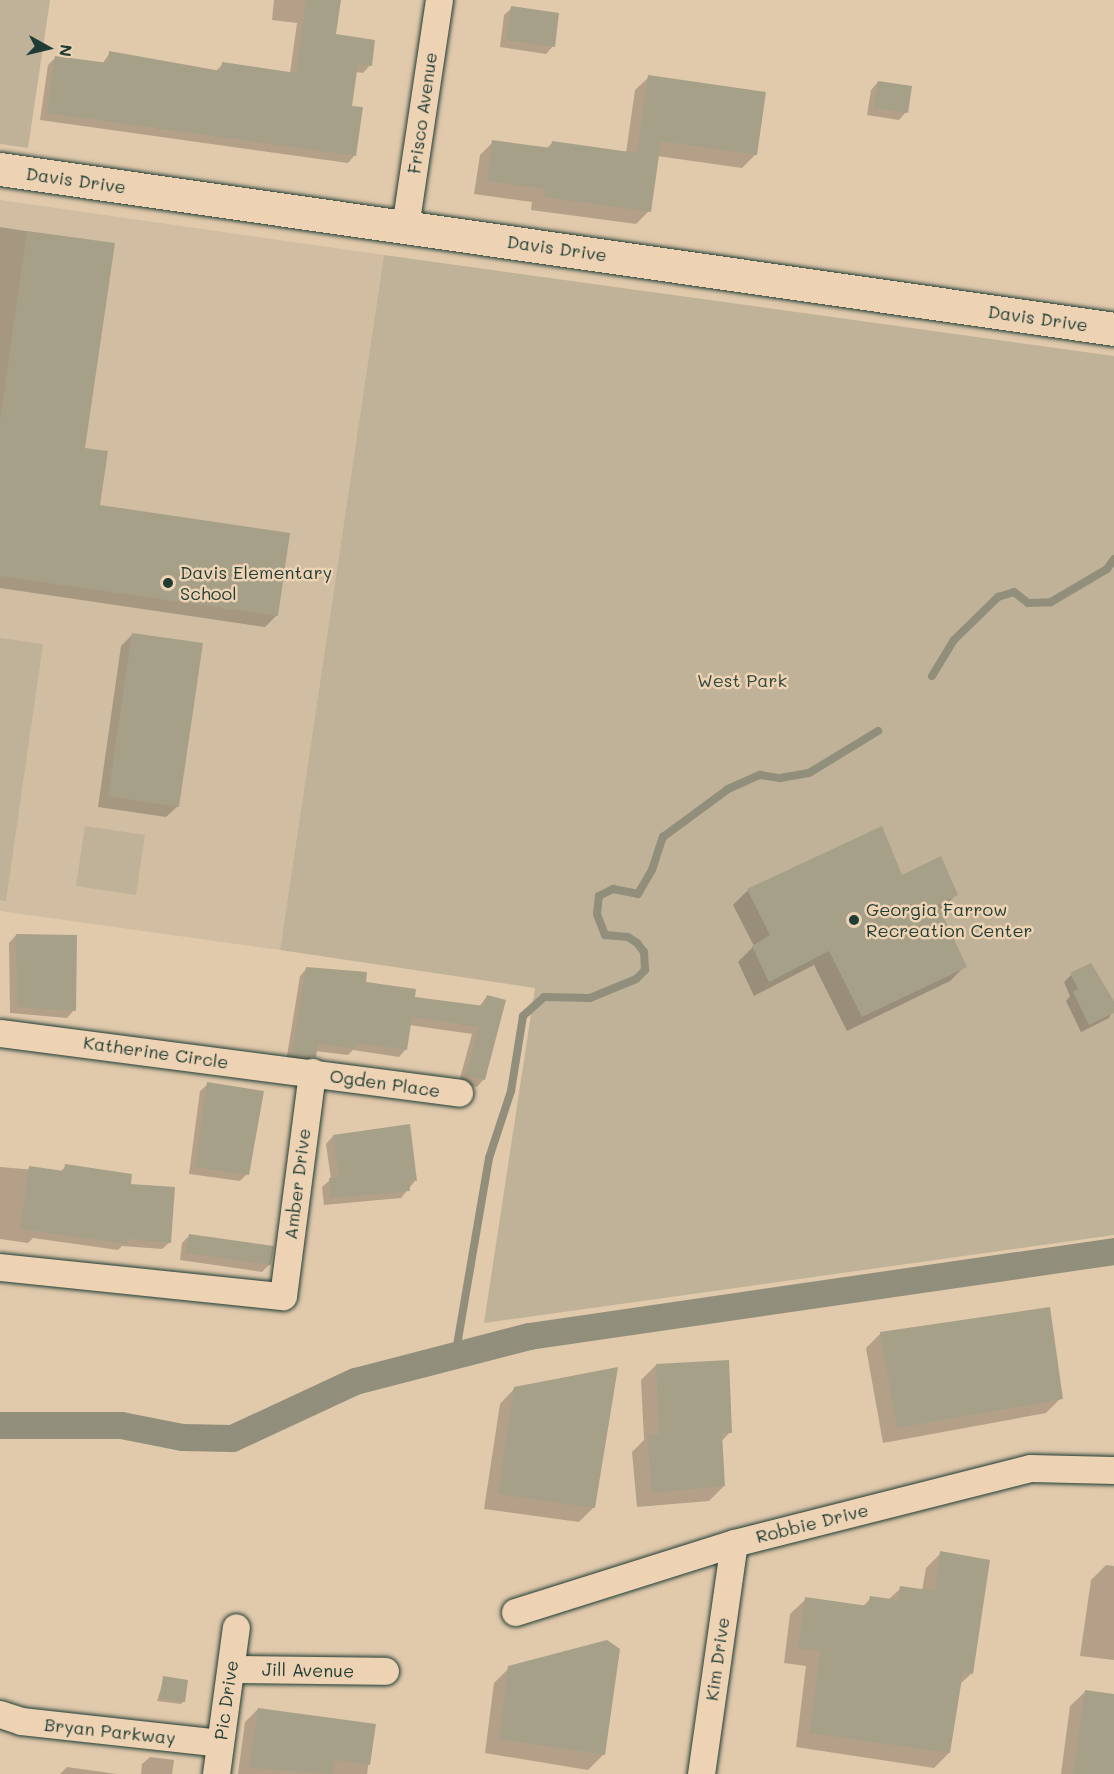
<!DOCTYPE html>
<html>
<head>
<meta charset="utf-8">
<style>
  body { margin:0 }
  #map { position:relative; width:1114px; height:1774px; overflow:hidden; background:#e1c9ac; font-family:Mali,sans-serif }
  div>[style] { position:absolute }
  .built>* { inset:0; background:#d0bda2 }
  .green>* { inset:0; background:#c0b298 }
  .shadow>* { inset:0; background:#0003 }
  .stream>* { height:8px; margin:-4px; padding:0 4px; transform-origin:4px; border-radius:4px; background:#918f7b }
  .canal>* { height:27px; margin:-13.5px; padding:0 13.5px; transform-origin:13.5px; border-radius:13.5px; background:#918f7b }
  .building>* { inset:0; background:#a7a089 }
  .roads { filter:drop-shadow(0 0 2px #1f3d34) drop-shadow(0 0 2px #1f3d34) }
  .minor>* { height:27px; margin:-13.5px; padding:0 13.5px; transform-origin:13.5px; border-radius:13.5px; background:#edd2b4 }
  .tertiary>* { height:33px; margin:-16.5px; padding:0 16.5px; transform-origin:16.5px; border-radius:16.5px; background:#edd2b4 }
  .dots>* { width:16px; height:16px; translate:-50% -50%; box-sizing:border-box; border:3px solid #edd2b4; border-radius:50% }
  span { translate:-50% -50%; white-space:nowrap; text-align:center; line-height:1.15; -webkit-text-stroke:5px #edd2b4; paint-order:stroke }
  .street-label { font-size:18px; color:#1f3d34 }
  .poi-label { font-size:18px; color:#1f3d34 }
  .left { translate:0 -50%; text-align:left }
  .park-label { font-size:18px; color:#2f493e }
  .north { position:absolute; left:18px; top:18px; width:60px; height:60px; -webkit-text-stroke:4px #edd2b4; paint-order:stroke; rotate:98deg; font-size:16px; font-weight:700; line-height:24px; text-align:center; color:#1f3d34 }
  .north::after { content:''; display:block; margin:auto; width:21px; height:27px; background:#1f3d34; clip-path:polygon(50% 0,100% 100%,50% 72%,0 100%) }
</style>
</head>
<body>
<div id="map">
  <div class="built">
    <i style="clip-path:polygon(0 200px,384px 255px,280px 950px,0 911px)"></i>
  </div>
  <div class="green">
    <i style="clip-path:polygon(0 0,50px 0,28px 148px,0 144px)"></i>
    <i style="clip-path:polygon(384px 255px,1114px 356px,1114px 1235px,484px 1323px,535px 988px,280px 950px)"></i>
    <i style="clip-path:polygon(0 638px,43px 644px,6px 901px,0 900px)"></i>
    <i style="clip-path:polygon(85px 826px,145px 835px,136px 895px,76px 886px)"></i>
  </div>
  <div class="shadow">
    <i style="clip-path:polygon(274px 0,340px 0,335px 36px,370px 65px,363px 73px,356px 72px,351px 107px,355px 155px,348px 163px,40px 120px,48px 65px,56px 57px,102px 64px,110px 53px,215px 72px,223px 64px,290px 73px,297px 23px,272px 20px)"></i>
    <i style="clip-path:polygon(512px 8px,553px 46px,546px 54px,500px 47px,504px 15px)"></i>
    <i style="clip-path:polygon(649px 77px,756px 154px,742px 168px,657px 156px,649px 211px,636px 224px,531px 210px,532px 202px,474px 194px,480px 155px,493px 142px,546px 149px,552px 143px,626px 153px,635px 90px)"></i>
    <i style="clip-path:polygon(878px 82px,906px 112px,899px 120px,867px 115px,871px 90px)"></i>
    <i style="clip-path:polygon(0 227px,113px 245px,83px 449px,98px 506px,277px 615px,265px 627px,0 588px)"></i>
    <i style="clip-path:polygon(132px 635px,178px 806px,166px 817px,98px 807px,121px 646px)"></i>
    <i style="clip-path:polygon(901px 877px,957px 894px,939px 911px,965px 966px,950px 981px,847px 1031px,814px 965px,754px 996px,738px 962px,754px 946px,733px 905px,748px 890px)"></i>
    <i style="clip-path:polygon(16px 935px,74px 1010px,67px 1018px,10px 1013px,9px 943px)"></i>
    <i style="clip-path:polygon(307px 968px,413px 998px,479px 1007px,487px 996px,484px 1079px,477px 1087px,459px 1082px,472px 1034px,409px 1025px,406px 1049px,399px 1057px,353px 1050px,348px 1055px,315px 1051px,307px 1064px,286px 1062px,300px 976px)"></i>
    <i style="clip-path:polygon(1071px 975px,1114px 1006px,1109px 1018px,1081px 1032px,1066px 1001px,1070px 996px,1064px 982px)"></i>
    <i style="clip-path:polygon(208px 1084px,247px 1174px,240px 1181px,189px 1174px,200px 1091px)"></i>
    <i style="clip-path:polygon(333px 1136px,415px 1181px,401px 1198px,324px 1205px,322px 1187px,331px 1179px,326px 1144px)"></i>
    <i style="clip-path:polygon(66px 1166px,130px 1185px,170px 1242px,162px 1249px,122px 1246px,118px 1250px,33px 1238px,28px 1243px,0 1239px,0 1167px,60px 1172px)"></i>
    <i style="clip-path:polygon(189px 1236px,270px 1264px,262px 1272px,180px 1260px,182px 1243px)"></i>
    <i style="clip-path:polygon(881px 1333px,1061px 1398px,1046px 1413px,883px 1443px,866px 1348px)"></i>
    <i style="clip-path:polygon(656px 1365px,730px 1432px,721px 1442px,724px 1486px,709px 1501px,637px 1507px,632px 1452px,644px 1440px,641px 1380px)"></i>
    <i style="clip-path:polygon(515px 1388px,594px 1507px,579px 1522px,484px 1509px,500px 1404px)"></i>
    <i style="clip-path:polygon(941px 1553px,972px 1673px,959px 1685px,949px 1753px,934px 1768px,796px 1747px,806px 1666px,784px 1663px,790px 1614px,806px 1599px,862px 1607px,871px 1598px,888px 1600px,901px 1588px,922px 1591px,926px 1568px)"></i>
    <i style="clip-path:polygon(1106px 1565px,1114px 1566px,1114px 1660px,1080px 1656px,1091px 1580px)"></i>
    <i style="clip-path:polygon(619px 1650px,603px 1755px,588px 1770px,485px 1753px,494px 1683px,509px 1668px)"></i>
    <i style="clip-path:polygon(164px 1678px,184px 1701px,181px 1704px,157px 1701px)"></i>
    <i style="clip-path:polygon(1086px 1691px,1114px 1695px,1114px 1774px,1061px 1774px,1070px 1706px)"></i>
    <i style="clip-path:polygon(258px 1709px,374px 1726px,367px 1774px,238px 1774px,245px 1722px)"></i>
    <i style="clip-path:polygon(150px 1757px,174px 1760px,172px 1774px,141px 1774px,142px 1764px)"></i>
    <i style="clip-path:polygon(67px 1767px,117px 1774px,60px 1774px)"></i>
  </div>
  <div class="stream">
    <i style="left:932px;top:676px;width:42px;rotate:-58.6deg"></i>
    <i style="left:954px;top:640px;width:62px;rotate:-44.3deg"></i>
    <i style="left:998px;top:597px;width:17px;rotate:-17deg"></i>
    <i style="left:1014px;top:592px;width:18px;rotate:38deg"></i>
    <i style="left:1028px;top:603px;width:23px;rotate:-2deg"></i>
    <i style="left:1051px;top:602px;width:65px;rotate:-30.5deg"></i>
    <i style="left:1107px;top:569px;width:12px;rotate:-55deg"></i>
    <i style="left:455px;top:1357px;width:202px;rotate:-80.3deg"></i>
    <i style="left:489px;top:1158px;width:71px;rotate:-71.8deg"></i>
    <i style="left:511px;top:1091px;width:76px;rotate:-80.9deg"></i>
    <i style="left:523px;top:1016px;width:28px;rotate:-42deg"></i>
    <i style="left:544px;top:997px;width:46px;rotate:1.2deg"></i>
    <i style="left:590px;top:998px;width:50px;rotate:-22.4deg"></i>
    <i style="left:636px;top:979px;width:13px;rotate:-45deg"></i>
    <i style="left:645px;top:970px;width:18px;rotate:-93deg"></i>
    <i style="left:644px;top:952px;width:11px;rotate:-128deg"></i>
    <i style="left:637px;top:943px;width:11px;rotate:-146deg"></i>
    <i style="left:628px;top:937px;width:23px;rotate:-175deg"></i>
    <i style="left:605px;top:935px;width:22px;rotate:-111deg"></i>
    <i style="left:597px;top:914px;width:18px;rotate:-84deg"></i>
    <i style="left:599px;top:896px;width:16px;rotate:-27deg"></i>
    <i style="left:613px;top:889px;width:25px;rotate:11deg"></i>
    <i style="left:638px;top:894px;width:28px;rotate:-60deg"></i>
    <i style="left:652px;top:870px;width:35px;rotate:-72deg"></i>
    <i style="left:663px;top:837px;width:81px;rotate:-36.4deg"></i>
    <i style="left:728px;top:789px;width:35px;rotate:-24deg"></i>
    <i style="left:760px;top:775px;width:20px;rotate:9deg"></i>
    <i style="left:780px;top:778px;width:29px;rotate:-10deg"></i>
    <i style="left:809px;top:773px;width:81px;rotate:-31.3deg"></i>
  </div>
  <div class="canal">
    <i style="left:0;top:1425px;width:121px"></i>
    <i style="left:121px;top:1425px;width:62px;rotate:11.1deg"></i>
    <i style="left:182px;top:1437px;width:50px;rotate:1.1deg"></i>
    <i style="left:232px;top:1438px;width:136px;rotate:-24.9deg"></i>
    <i style="left:355px;top:1381px;width:180px;rotate:-14.5deg"></i>
    <i style="left:529px;top:1336px;width:591px;rotate:-8.27deg"></i>
  </div>
  <div class="building">
    <i style="clip-path:polygon(306px 0,341px 0,336px 34px,375px 40px,372px 66px,358px 64px,352px 106px,363px 107px,356px 156px,47px 113px,55px 56px,108px 63px,109px 51px,221px 71px,222px 62px,296px 73px)"></i>
    <i style="clip-path:polygon(511px 6px,559px 13px,555px 47px,506px 40px)"></i>
    <i style="clip-path:polygon(648px 75px,766px 92px,757px 155px,661px 141px,651px 212px,544px 197px,545px 189px,487px 181px,492px 140px,551px 148px,552px 141px,637px 153px)"></i>
    <i style="clip-path:polygon(878px 81px,912px 86px,908px 113px,874px 108px)"></i>
    <i style="clip-path:polygon(27px 231px,115px 243px,85px 448px,108px 451px,100px 505px,290px 533px,278px 616px,0 576px,0 421px)"></i>
    <i style="clip-path:polygon(132px 633px,203px 643px,179px 807px,108px 796px)"></i>
    <i style="clip-path:polygon(882px 826px,902px 875px,941px 856px,958px 895px,938px 905px,967px 967px,862px 1017px,829px 951px,769px 982px,752px 946px,770px 935px,747px 889px)"></i>
    <i style="clip-path:polygon(16px 934px,77px 935px,76px 1011px,17px 1007px)"></i>
    <i style="clip-path:polygon(1091px 963px,1114px 1001px,1114px 1013px,1089px 1025px,1073px 992px,1078px 989px,1070px 973px)"></i>
    <i style="clip-path:polygon(306px 967px,367px 972px,366px 982px,416px 989px,415px 997px,484px 1006px,487px 995px,506px 1000px,485px 1080px,466px 1075px,478px 1027px,412px 1017px,407px 1050px,357px 1043px,356px 1049px,318px 1043px,316px 1057px,292px 1055px)"></i>
    <i style="clip-path:polygon(207px 1082px,264px 1091px,249px 1175px,195px 1167px)"></i>
    <i style="clip-path:polygon(410px 1124px,417px 1181px,409px 1180px,410px 1191px,331px 1198px,329px 1178px,339px 1177px,333px 1135px)"></i>
    <i style="clip-path:polygon(65px 1164px,132px 1174px,131px 1184px,175px 1187px,171px 1243px,127px 1239px,127px 1244px,20px 1229px,29px 1166px,64px 1171px)"></i>
    <i style="clip-path:polygon(189px 1234px,274px 1246px,271px 1265px,186px 1253px)"></i>
    <i style="clip-path:polygon(1050px 1307px,1063px 1399px,897px 1428px,880px 1332px)"></i>
    <i style="clip-path:polygon(729px 1360px,732px 1433px,722px 1433px,725px 1486px,652px 1493px,647px 1435px,659px 1434px,656px 1364px)"></i>
    <i style="clip-path:polygon(618px 1367px,595px 1508px,498px 1494px,514px 1387px)"></i>
    <i style="clip-path:polygon(940px 1551px,990px 1560px,973px 1674px,963px 1672px,950px 1753px,810px 1733px,820px 1651px,798px 1648px,805px 1597px,868px 1606px,870px 1596px,898px 1600px,900px 1586px,935px 1591px)"></i>
    <i style="clip-path:polygon(607px 1640px,620px 1649px,605px 1755px,499px 1739px,508px 1666px)"></i>
    <i style="clip-path:polygon(163px 1676px,188px 1680px,185px 1702px,160px 1698px)"></i>
    <i style="clip-path:polygon(1085px 1690px,1114px 1694px,1114px 1774px,1073px 1774px)"></i>
    <i style="clip-path:polygon(258px 1708px,376px 1724px,370px 1765px,335px 1760px,333px 1774px,249px 1768px)"></i>
  </div>
  <div class="roads">
    <div class="minor">
      <i style="left:405px;top:227px;width:230px;rotate:-81.5deg"></i>
      <i style="left:0;top:1033px;width:463px;rotate:7.4deg"></i>
      <i style="left:0;top:1267px;width:284px;rotate:5.9deg"></i>
      <i style="left:283px;top:1296px;width:226px;rotate:-82.6deg"></i>
      <i style="left:515px;top:1612px;width:230px;rotate:-17.5deg"></i>
      <i style="left:734px;top:1543px;width:305px;rotate:-14.2deg"></i>
      <i style="left:1030px;top:1468px;width:84px;rotate:1.4deg"></i>
      <i style="left:231px;top:1669px;width:154px;rotate:0.7deg"></i>
      <i style="left:0;top:1714px;width:22px;rotate:18deg"></i>
      <i style="left:21px;top:1721px;width:200px;rotate:6.3deg"></i>
      <i style="left:216px;top:1774px;width:148px;rotate:-82.3deg"></i>
      <i style="left:701px;top:1774px;width:233px;rotate:-81.9deg"></i>
    </div>
    <div class="tertiary">
      <i style="left:0;top:169px;width:1125px;rotate:8.17deg"></i>
    </div>
  </div>
  <div class="dots">
    <i style="left:168px;top:583px;background:#1f3d34"></i>
    <i style="left:854px;top:920px;background:#1f3d34"></i>
  </div>
  <div class="street-label">
    <span style="left:422px;top:113px;rotate:-82deg">Frisco Avenue</span>
    <span style="left:76px;top:180px;rotate:8deg">Davis Drive</span>
    <span style="left:557px;top:248px;rotate:8deg">Davis Drive</span>
    <span style="left:1038px;top:318px;rotate:8deg">Davis Drive</span>
    <span style="left:156px;top:1052px;rotate:8deg">Katherine Circle</span>
    <span style="left:385px;top:1083px;rotate:8deg">Ogden Place</span>
    <span style="left:297px;top:1184px;rotate:-83deg">Amber Drive</span>
    <span style="left:812px;top:1523px;rotate:-14deg">Robbie Drive</span>
    <span style="left:717px;top:1659px;rotate:-82deg">Kim Drive</span>
    <span style="left:308px;top:1670px;rotate:1deg">Jill Avenue</span>
    <span style="left:226px;top:1700px;rotate:-82deg">Pic Drive</span>
    <span style="left:110px;top:1731px;rotate:6deg">Bryan Parkway</span>
  </div>
  <div class="poi-label">
    <span class="left" style="left:180px;top:583px">Davis Elementary<br>School</span>
    <span class="left" style="left:866px;top:920px">Georgia Farrow<br>Recreation Center</span>
  </div>
  <div class="park-label">
    <span style="left:742px;top:680px">West Park</span>
  </div>
  <div class="north">N</div>
</div>
</body>
</html>
